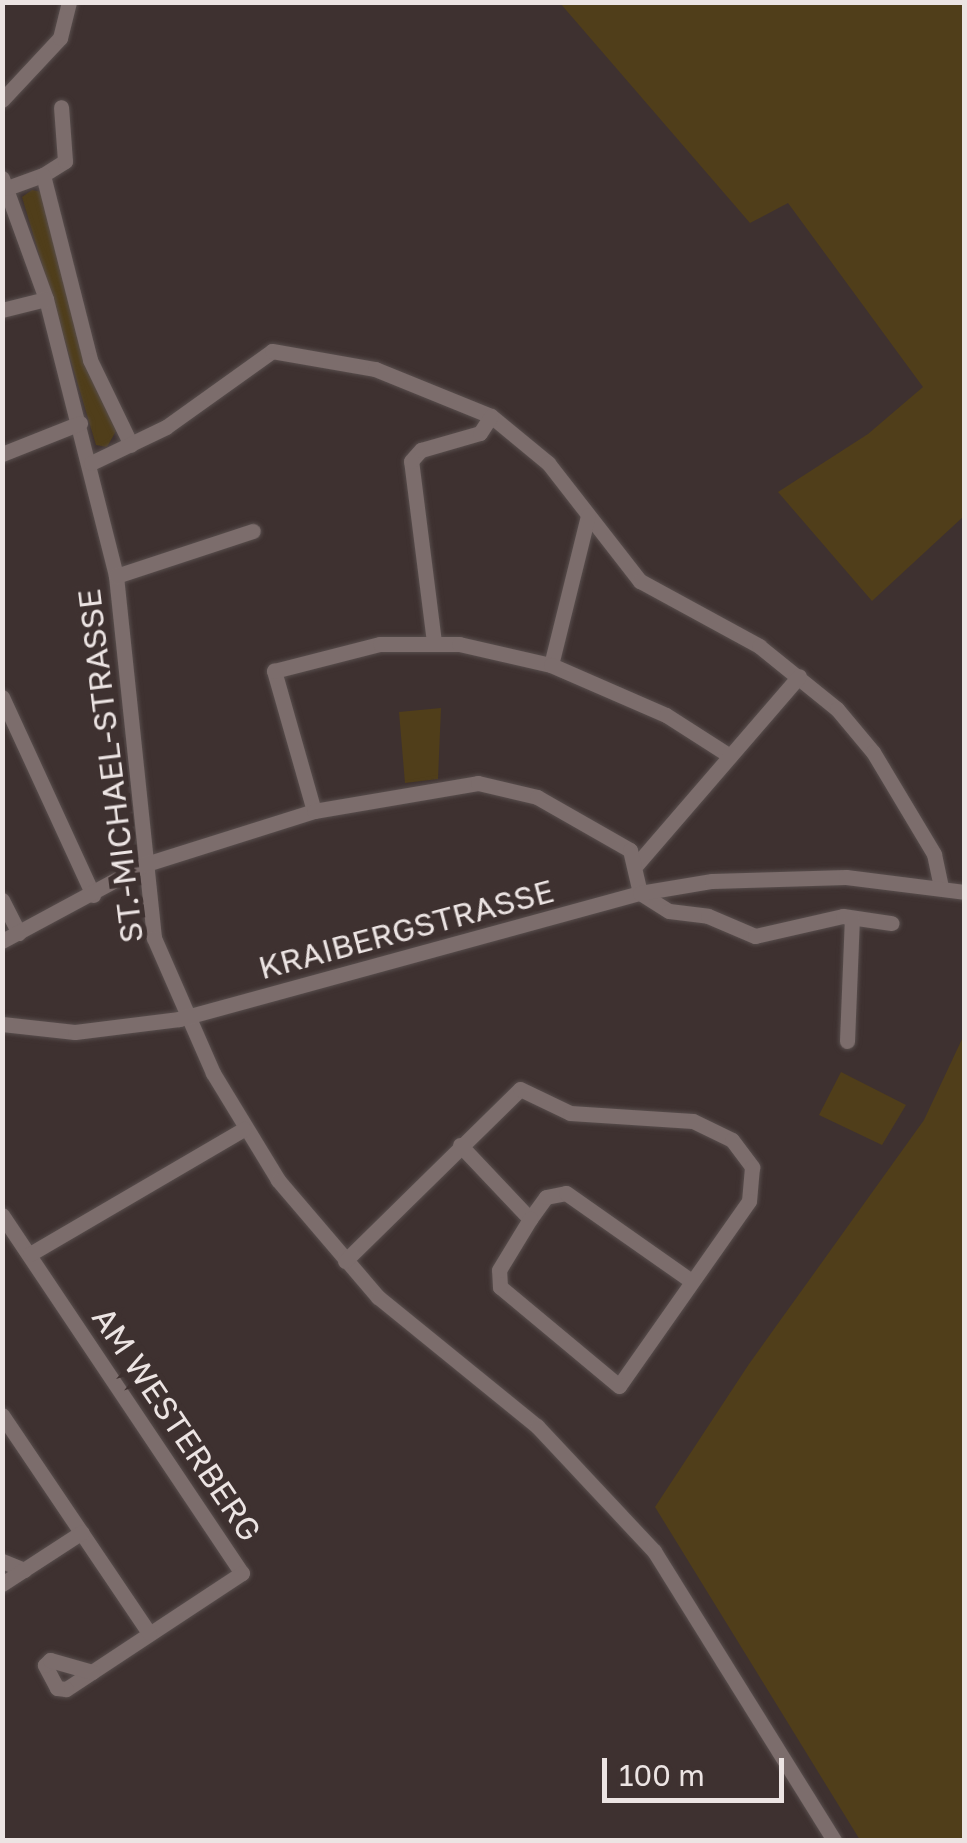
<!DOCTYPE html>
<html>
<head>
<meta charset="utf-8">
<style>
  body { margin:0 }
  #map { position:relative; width:967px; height:1843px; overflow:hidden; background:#3e3130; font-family:"Golos Text",sans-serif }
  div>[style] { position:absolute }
  .green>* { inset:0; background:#503e1a }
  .roads { filter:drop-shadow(0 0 2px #584e4d) drop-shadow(0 0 2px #584e4d) }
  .minor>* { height:15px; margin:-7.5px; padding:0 7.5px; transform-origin:7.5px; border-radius:7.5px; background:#7c6d6c }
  span { translate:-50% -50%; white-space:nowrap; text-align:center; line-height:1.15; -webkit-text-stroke:10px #3e3130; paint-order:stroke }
  .street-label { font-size:32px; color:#ece4e3 }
  .frame { position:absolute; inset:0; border:5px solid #ece4e3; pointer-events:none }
  .scale { position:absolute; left:602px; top:1758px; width:182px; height:45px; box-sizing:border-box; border:5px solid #ece4e3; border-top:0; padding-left:12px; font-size:30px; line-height:35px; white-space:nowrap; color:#ece4e3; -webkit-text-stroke:8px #3e3130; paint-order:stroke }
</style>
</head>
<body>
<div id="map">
  <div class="green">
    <i style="clip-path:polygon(560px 3px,964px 3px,964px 516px,872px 601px,778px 492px,868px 434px,923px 387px,788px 203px,750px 223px)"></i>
    <i style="clip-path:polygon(32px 190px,42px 192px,116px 431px,107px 447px,96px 445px,22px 197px)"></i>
    <i style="clip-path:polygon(441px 708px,438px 779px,405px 783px,399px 712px)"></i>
    <i style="clip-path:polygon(964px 1011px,964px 1840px,860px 1840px,655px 1507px,749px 1364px,924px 1120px,963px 1037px)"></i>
    <i style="clip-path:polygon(841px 1072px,906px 1105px,882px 1145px,819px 1115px)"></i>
  </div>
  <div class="roads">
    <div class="minor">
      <i style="left:2px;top:100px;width:85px;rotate:-46.9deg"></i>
      <i style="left:60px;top:38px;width:37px;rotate:-76deg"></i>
      <i style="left:43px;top:175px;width:26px;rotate:-32deg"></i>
      <i style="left:65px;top:161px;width:54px;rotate:-94.2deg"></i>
      <i style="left:2px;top:178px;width:129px;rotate:70deg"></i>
      <i style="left:46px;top:299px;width:286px;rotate:75.8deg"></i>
      <i style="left:116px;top:576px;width:364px;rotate:84deg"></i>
      <i style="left:154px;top:938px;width:147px;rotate:66.4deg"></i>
      <i style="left:213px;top:1073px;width:125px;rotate:58.7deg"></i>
      <i style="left:278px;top:1180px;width:154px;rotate:49.5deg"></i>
      <i style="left:378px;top:1297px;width:205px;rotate:39.1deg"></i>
      <i style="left:537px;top:1426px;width:171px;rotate:46.9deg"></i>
      <i style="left:654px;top:1551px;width:340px;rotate:58.1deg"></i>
      <i style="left:7px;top:188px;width:38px;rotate:-20deg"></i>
      <i style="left:43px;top:175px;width:191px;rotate:75.7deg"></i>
      <i style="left:90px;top:360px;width:94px;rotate:64.2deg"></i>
      <i style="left:2px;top:310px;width:45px;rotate:-14deg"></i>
      <i style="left:2px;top:454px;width:84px;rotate:-21.7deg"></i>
      <i style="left:91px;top:463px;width:83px;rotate:-25.6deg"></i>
      <i style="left:166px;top:427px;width:130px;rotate:-35.6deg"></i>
      <i style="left:272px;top:351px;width:105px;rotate:9.9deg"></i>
      <i style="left:375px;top:369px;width:125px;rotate:22.1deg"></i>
      <i style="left:491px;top:416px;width:74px;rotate:39.5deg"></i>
      <i style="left:548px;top:463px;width:150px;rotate:52.1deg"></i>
      <i style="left:640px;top:581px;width:136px;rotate:28.6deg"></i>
      <i style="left:759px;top:646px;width:100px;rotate:38.9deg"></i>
      <i style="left:837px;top:709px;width:56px;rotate:50.1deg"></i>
      <i style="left:873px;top:752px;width:119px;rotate:59.1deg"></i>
      <i style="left:934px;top:854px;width:35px;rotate:78deg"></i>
      <i style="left:116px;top:576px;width:144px;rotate:-18.2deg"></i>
      <i style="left:434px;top:642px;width:182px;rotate:-97.2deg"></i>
      <i style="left:411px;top:461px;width:15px;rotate:-48deg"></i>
      <i style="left:421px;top:450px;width:61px;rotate:-16.1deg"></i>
      <i style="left:480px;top:433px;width:20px;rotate:-57deg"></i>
      <i style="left:551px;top:665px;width:154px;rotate:-76.1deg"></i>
      <i style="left:2px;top:697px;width:218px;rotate:65.3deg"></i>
      <i style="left:314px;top:811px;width:146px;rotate:-105.9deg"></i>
      <i style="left:274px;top:671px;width:109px;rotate:-14.3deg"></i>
      <i style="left:380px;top:644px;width:79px"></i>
      <i style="left:459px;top:644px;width:94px;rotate:12.9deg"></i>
      <i style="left:551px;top:665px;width:125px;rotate:23.5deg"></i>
      <i style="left:666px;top:715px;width:76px;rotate:32.6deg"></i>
      <i style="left:637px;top:864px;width:248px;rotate:-49.2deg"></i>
      <i style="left:2px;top:900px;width:37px;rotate:63deg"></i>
      <i style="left:2px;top:941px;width:160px;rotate:-28.3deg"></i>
      <i style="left:143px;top:865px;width:179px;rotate:-17.5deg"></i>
      <i style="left:314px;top:811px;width:166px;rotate:-9.7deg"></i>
      <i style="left:478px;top:783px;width:61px;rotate:13.3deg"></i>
      <i style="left:537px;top:797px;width:107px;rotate:29.7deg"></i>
      <i style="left:630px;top:850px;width:44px;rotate:76.9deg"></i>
      <i style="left:640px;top:893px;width:34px;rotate:32deg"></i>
      <i style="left:669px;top:911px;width:39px;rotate:7deg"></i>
      <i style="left:708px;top:916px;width:51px;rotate:23.1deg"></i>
      <i style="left:755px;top:936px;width:90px;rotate:-12.8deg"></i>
      <i style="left:843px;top:916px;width:49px;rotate:8.3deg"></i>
      <i style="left:2px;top:1024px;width:73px;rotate:6.3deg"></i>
      <i style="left:75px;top:1032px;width:105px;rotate:-7.1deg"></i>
      <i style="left:179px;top:1019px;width:478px;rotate:-15.3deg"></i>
      <i style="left:640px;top:893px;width:73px;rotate:-9.5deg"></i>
      <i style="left:712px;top:881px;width:134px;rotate:-1.7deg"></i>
      <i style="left:846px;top:877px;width:119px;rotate:7.2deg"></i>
      <i style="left:847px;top:1041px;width:123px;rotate:-87.7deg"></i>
      <i style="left:460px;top:1145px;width:102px;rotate:46.6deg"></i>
      <i style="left:530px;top:1219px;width:27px;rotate:-54deg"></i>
      <i style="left:546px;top:1197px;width:20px;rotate:-11deg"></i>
      <i style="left:566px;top:1193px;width:153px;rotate:35.1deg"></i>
      <i style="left:2px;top:1215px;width:431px;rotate:56.2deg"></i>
      <i style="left:242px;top:1573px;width:211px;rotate:146.6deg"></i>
      <i style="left:66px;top:1689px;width:9px;rotate:-174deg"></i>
      <i style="left:57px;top:1688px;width:26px;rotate:-118deg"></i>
      <i style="left:45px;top:1665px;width:7px;rotate:-45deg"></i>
      <i style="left:50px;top:1660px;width:44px;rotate:15.9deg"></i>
      <i style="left:30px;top:1254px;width:248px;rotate:-30.3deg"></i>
      <i style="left:345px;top:1261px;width:245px;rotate:-44.5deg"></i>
      <i style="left:520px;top:1089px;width:55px;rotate:25.6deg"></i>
      <i style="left:570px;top:1113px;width:123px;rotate:3.7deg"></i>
      <i style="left:693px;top:1121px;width:43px;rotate:26deg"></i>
      <i style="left:732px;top:1140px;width:34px;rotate:53deg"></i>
      <i style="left:752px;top:1167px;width:34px;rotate:95deg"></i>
      <i style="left:749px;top:1201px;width:226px;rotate:125.1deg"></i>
      <i style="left:619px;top:1386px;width:155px;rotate:-140.2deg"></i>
      <i style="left:500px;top:1287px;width:17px;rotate:-93deg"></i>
      <i style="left:499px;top:1270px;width:60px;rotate:-58.7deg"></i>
      <i style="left:2px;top:1415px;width:263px;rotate:56deg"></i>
      <i style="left:2px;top:1561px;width:24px;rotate:22deg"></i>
      <i style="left:2px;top:1584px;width:95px;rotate:-33deg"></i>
    </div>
  </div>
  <div class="street-label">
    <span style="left:110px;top:766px;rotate:-97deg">ST.-MICHAEL-STRASSE</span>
    <span style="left:406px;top:929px;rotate:-15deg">KRAIBERGSTRASSE</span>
    <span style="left:177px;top:1424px;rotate:56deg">AM WESTERBERG</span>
  </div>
  <div class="frame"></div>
  <div class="scale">100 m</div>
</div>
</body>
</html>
